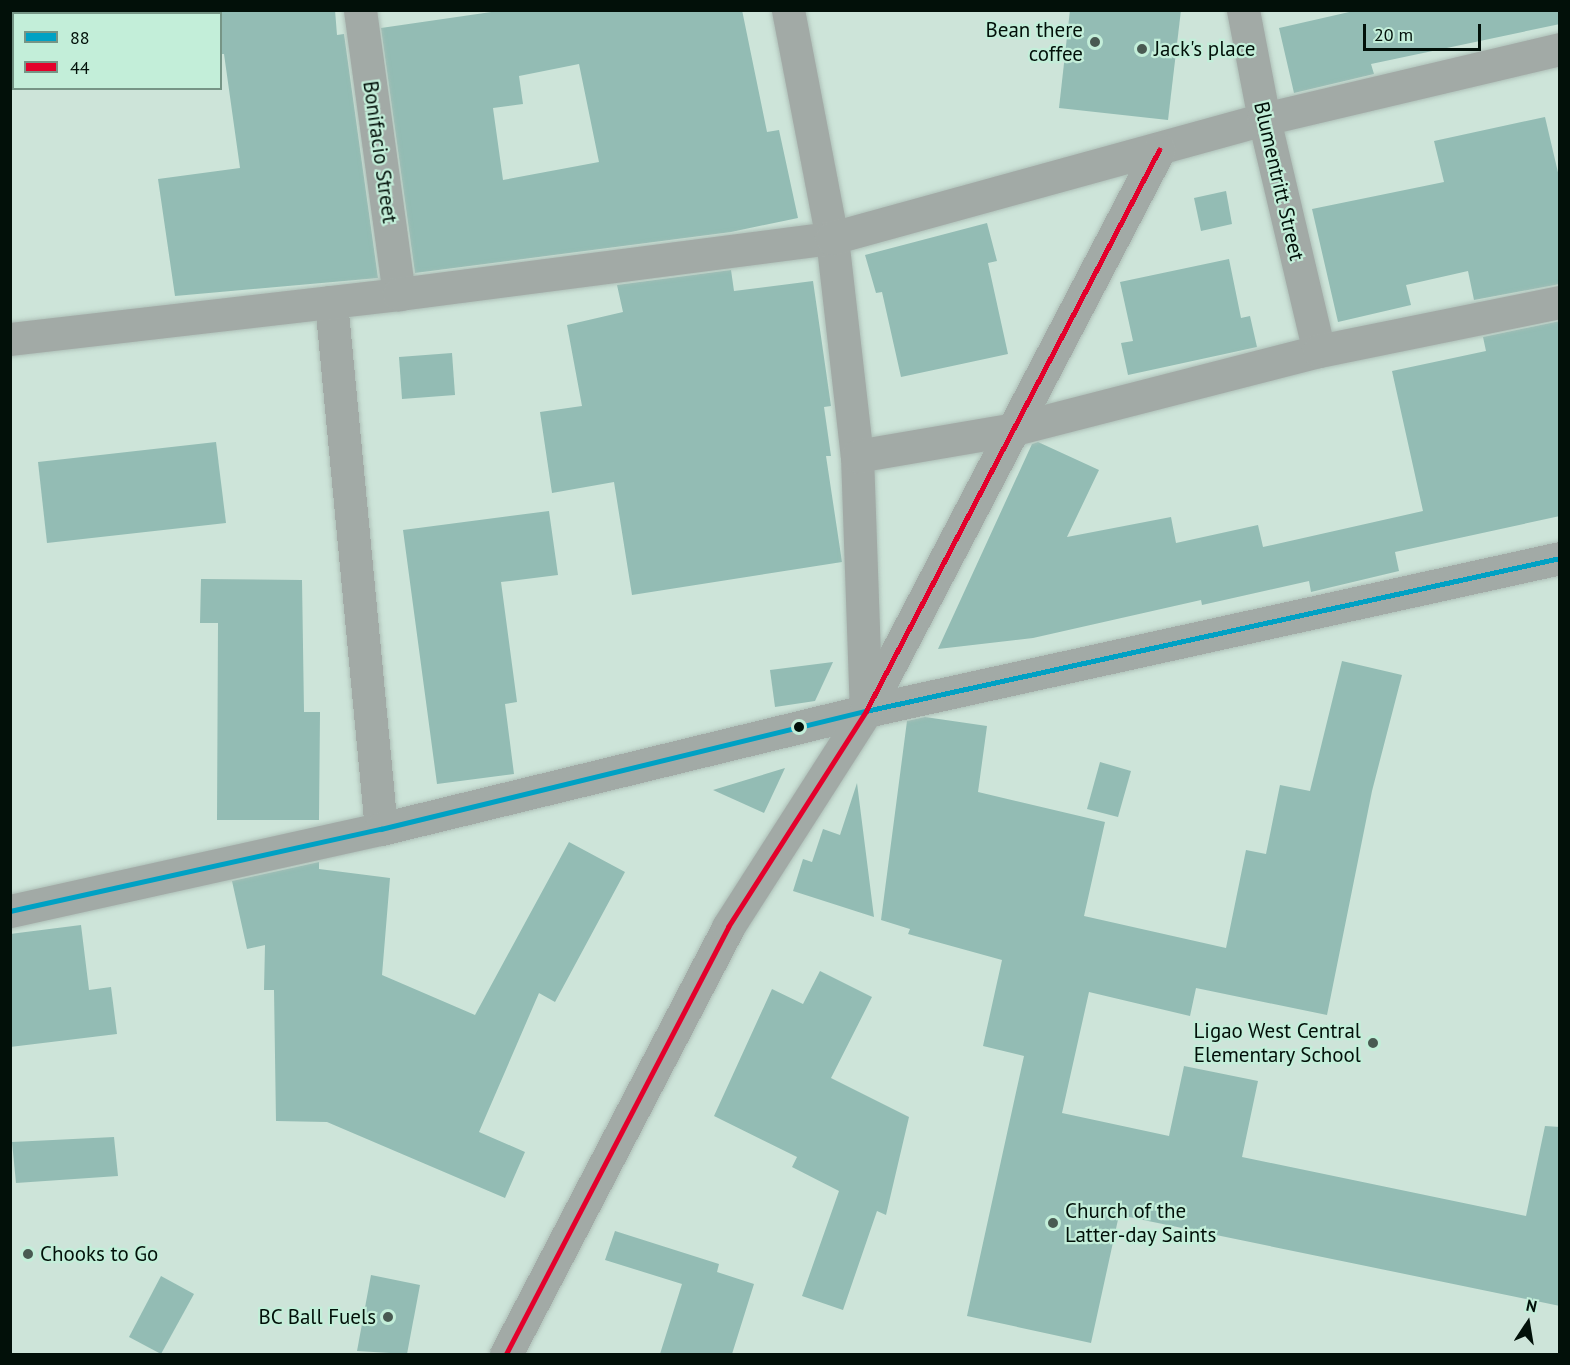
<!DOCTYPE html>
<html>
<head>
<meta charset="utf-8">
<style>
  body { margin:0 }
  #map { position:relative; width:1570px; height:1365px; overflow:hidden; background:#cde4d9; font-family:"PT Sans",sans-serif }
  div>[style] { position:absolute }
  .building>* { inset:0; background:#93bcb4 }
  .roads { filter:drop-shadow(0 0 2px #aec0b8) drop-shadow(0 0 2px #aec0b8) }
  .minor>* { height:33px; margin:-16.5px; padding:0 16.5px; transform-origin:16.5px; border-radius:16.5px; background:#a2aaa6 }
  .bus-1>* { height:4.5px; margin:-2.25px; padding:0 2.25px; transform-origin:2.25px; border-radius:2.25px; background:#00a1c4 }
  .bus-2>* { height:4.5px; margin:-2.25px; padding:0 2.25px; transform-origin:2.25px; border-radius:2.25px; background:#e4002b }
  .dots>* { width:16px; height:16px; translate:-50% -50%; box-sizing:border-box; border:3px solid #c3eed9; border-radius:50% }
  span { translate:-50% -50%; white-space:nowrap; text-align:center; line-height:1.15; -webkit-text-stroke:4.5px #c3eed9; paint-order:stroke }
  .poi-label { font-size:21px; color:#021009 }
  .right { translate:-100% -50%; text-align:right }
  .left { translate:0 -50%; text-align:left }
  .street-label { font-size:21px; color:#021009 }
  .frame { position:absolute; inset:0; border:12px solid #021009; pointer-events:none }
  .legend { position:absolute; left:12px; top:12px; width:210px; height:78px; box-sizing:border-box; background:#c3eed9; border:2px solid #769586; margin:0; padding:8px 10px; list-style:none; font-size:18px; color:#021009 }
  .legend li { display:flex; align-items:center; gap:12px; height:30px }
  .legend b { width:30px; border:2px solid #769586 }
  .north { position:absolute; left:1498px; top:1293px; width:60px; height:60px; -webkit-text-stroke:4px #c3eed9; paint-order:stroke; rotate:12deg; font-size:16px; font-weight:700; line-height:24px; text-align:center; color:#021009 }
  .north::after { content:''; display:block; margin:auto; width:21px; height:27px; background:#021009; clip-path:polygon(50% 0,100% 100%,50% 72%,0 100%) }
  .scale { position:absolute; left:1363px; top:24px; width:118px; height:27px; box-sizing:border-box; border:3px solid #021009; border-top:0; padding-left:8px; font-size:18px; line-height:21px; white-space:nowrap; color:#021009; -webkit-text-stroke:4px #c3eed9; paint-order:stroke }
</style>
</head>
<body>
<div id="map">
  <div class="building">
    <i style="clip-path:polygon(220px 10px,335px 10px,337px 35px,344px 34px,378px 278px,175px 296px,158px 179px,240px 168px,224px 54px,220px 54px)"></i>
    <i style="clip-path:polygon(evenodd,505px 10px,742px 10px,767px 132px,779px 130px,798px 218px,731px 232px,415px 273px,381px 28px,505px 10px,579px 64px,599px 162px,503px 180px,493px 108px,523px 104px,519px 76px,579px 64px)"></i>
    <i style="clip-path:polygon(1070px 10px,1181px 10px,1168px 120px,1059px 108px)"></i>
    <i style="clip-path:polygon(1358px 10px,1560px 10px,1560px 24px,1371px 64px,1374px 74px,1294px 93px,1279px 28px)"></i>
    <i style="clip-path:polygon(1545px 117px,1560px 181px,1560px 284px,1474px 300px,1468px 271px,1406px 285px,1411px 305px,1338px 322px,1312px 209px,1444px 182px,1434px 141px)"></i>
    <i style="clip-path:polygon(1226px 191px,1232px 224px,1201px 231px,1194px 198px)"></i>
    <i style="clip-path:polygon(987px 223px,997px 261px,988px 263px,1008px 354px,901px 377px,882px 292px,876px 293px,865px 255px)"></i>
    <i style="clip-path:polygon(1229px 259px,1241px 318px,1250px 316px,1257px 347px,1128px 375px,1121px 343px,1133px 341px,1120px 282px)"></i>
    <i style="clip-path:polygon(731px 270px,734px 291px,813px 281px,831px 406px,824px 407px,831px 456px,826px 456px,842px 562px,632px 595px,614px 482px,552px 493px,540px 412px,582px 406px,567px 325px,623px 312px,617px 285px)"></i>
    <i style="clip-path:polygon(1560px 321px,1560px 516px,1395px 552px,1399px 571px,1311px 592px,1309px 581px,1202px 605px,1201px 600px,1033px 638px,938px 649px,1032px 444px,1038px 442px,1099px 470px,1067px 537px,1171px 517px,1176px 543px,1258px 525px,1263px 547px,1423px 511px,1392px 371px,1486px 351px,1483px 337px)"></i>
    <i style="clip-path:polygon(452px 353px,455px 395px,402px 399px,399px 357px)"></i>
    <i style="clip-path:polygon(216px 442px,226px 523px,47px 543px,38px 462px)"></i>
    <i style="clip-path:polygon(549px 511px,558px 575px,501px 582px,517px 702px,505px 704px,514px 774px,437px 784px,403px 530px)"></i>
    <i style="clip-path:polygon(201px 579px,302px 580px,304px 712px,320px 712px,319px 820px,217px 820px,218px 623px,200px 623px)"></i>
    <i style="clip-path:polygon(1342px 661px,1402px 675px,1372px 791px,1327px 1015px,1196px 988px,1190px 1016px,1089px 992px,1062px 1113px,1169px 1136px,1184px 1066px,1258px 1081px,1242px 1157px,1526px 1216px,1545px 1126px,1560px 1127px,1560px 1306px,1119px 1215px,1091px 1343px,967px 1316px,1024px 1056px,983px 1046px,1002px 960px,908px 934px,910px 929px,881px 920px,907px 721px,925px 717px,987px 726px,978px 792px,1105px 822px,1084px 916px,1226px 948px,1246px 850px,1266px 854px,1280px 785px,1310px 791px)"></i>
    <i style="clip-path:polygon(833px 662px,815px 701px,775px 707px,770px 670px)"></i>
    <i style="clip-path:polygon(1100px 762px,1131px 771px,1118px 817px,1087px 809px)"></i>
    <i style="clip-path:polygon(785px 768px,764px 813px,713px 790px)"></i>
    <i style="clip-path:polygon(857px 783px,874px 917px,793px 891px,803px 859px,812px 862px,823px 829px,840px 835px)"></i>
    <i style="clip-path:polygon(569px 842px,625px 872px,555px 1002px,539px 993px,479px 1132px,525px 1152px,505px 1198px,327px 1122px,276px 1121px,274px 990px,264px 990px,265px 945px,247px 949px,232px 881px,319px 862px,319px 869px,390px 878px,382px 975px,475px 1015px)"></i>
    <i style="clip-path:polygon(81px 925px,89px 990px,111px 987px,117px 1034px,10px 1047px,10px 934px)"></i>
    <i style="clip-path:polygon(820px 971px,872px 997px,831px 1078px,909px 1117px,886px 1215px,877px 1211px,843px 1310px,802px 1296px,839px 1191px,792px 1167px,797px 1157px,714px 1116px,772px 989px,803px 1004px)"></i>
    <i style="clip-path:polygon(114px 1137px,118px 1176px,16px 1183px,12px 1142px)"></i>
    <i style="clip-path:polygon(615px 1231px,719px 1264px,717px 1272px,754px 1284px,732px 1354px,660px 1354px,682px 1284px,605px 1260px)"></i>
    <i style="clip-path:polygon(371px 1275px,420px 1285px,407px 1354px,357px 1351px)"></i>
    <i style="clip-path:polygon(161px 1276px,194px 1294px,161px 1354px,129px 1337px)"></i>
  </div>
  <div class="roads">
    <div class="minor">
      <i style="left:360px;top:10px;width:287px;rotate:82.2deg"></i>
      <i style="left:788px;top:10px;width:232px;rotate:79.1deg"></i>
      <i style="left:832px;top:238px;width:219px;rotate:83.5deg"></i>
      <i style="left:857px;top:456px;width:252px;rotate:88deg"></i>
      <i style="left:1243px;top:10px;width:111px;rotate:79.1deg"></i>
      <i style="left:1264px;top:119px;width:238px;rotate:76.7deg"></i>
      <i style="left:331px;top:302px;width:529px;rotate:84.58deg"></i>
      <i style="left:10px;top:339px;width:392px;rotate:-6.6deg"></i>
      <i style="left:399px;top:294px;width:437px;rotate:-7.4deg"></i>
      <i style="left:832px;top:238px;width:448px;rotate:-15.4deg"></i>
      <i style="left:1264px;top:119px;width:304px;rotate:-13.3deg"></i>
      <i style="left:857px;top:456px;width:160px;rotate:-9.7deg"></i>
      <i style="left:1015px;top:429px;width:314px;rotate:-14.4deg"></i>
      <i style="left:1319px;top:351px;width:246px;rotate:-11.5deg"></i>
      <i style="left:10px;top:911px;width:380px;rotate:-12.5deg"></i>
      <i style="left:381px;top:829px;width:499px;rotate:-13.7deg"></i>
      <i style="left:866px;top:711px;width:711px;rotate:-12.43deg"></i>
      <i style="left:506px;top:1354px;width:481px;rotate:-62.5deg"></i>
      <i style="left:728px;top:927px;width:256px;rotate:-57.4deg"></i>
      <i style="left:866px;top:711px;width:633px;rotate:-62.42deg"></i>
    </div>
  </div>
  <div class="bus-1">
    <i style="left:10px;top:911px;width:380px;rotate:-12.5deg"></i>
    <i style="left:381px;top:829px;width:499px;rotate:-13.7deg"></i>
    <i style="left:866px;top:711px;width:711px;rotate:-12.43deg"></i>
  </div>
  <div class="bus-2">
    <i style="left:506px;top:1354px;width:481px;rotate:-62.5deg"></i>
    <i style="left:728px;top:927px;width:256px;rotate:-57.4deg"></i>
    <i style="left:866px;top:711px;width:633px;rotate:-62.42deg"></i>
  </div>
  <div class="dots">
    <i style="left:1095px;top:42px;background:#495a52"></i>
    <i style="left:1142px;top:49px;background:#495a52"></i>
    <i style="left:799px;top:727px;background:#021009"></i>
    <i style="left:1373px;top:1043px;background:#495a52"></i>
    <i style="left:1053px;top:1223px;background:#495a52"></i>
    <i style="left:28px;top:1254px;background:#495a52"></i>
    <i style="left:388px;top:1317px;background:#495a52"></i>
  </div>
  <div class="poi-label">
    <span class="right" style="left:1083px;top:42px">Bean there<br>coffee</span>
    <span class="left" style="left:1154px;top:49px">Jack's place</span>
    <span class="right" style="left:1361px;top:1043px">Ligao West Central<br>Elementary School</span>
    <span class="left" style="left:1065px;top:1223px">Church of the<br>Latter-day Saints</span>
    <span class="left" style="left:40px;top:1254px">Chooks to Go</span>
    <span class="right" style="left:376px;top:1317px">BC Ball Fuels</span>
  </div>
  <div class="street-label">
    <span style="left:380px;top:152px;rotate:82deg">Bonifacio Street</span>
    <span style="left:1279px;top:181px;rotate:77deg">Blumentritt Street</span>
  </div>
  <div class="frame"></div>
  <ul class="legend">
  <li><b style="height:8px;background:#00a1c4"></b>88</li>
  <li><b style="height:8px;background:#e4002b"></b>44</li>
  </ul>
  <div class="north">N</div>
  <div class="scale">20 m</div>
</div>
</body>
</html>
